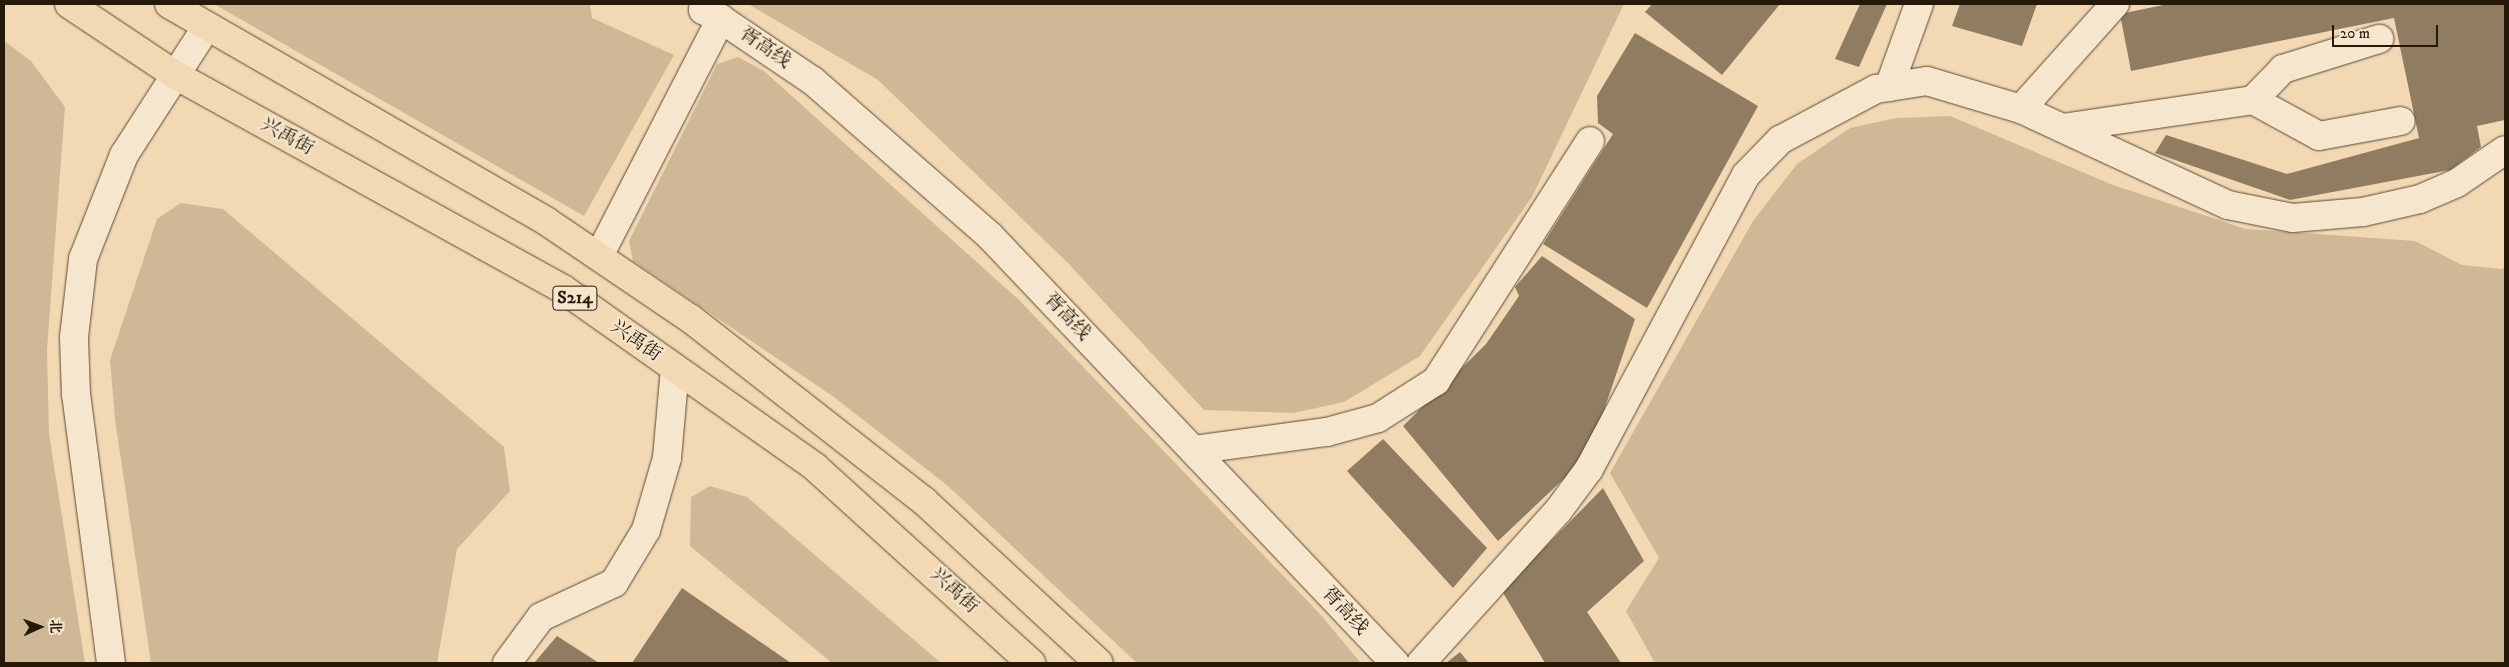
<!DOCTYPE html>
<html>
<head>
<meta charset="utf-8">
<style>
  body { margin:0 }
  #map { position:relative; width:2509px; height:667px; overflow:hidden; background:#f2d9b3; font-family:"IM FELL DW Pica","Noto Serif SC",serif }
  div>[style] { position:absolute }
  .green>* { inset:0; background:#cfb896 }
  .building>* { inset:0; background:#907d61 }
  .roads { filter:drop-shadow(0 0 1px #584934) drop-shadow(0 0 1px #584934) }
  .minor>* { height:28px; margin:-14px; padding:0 14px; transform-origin:14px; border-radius:14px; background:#f7e6ce }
  .major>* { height:28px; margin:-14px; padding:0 14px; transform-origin:14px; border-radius:14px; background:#f2d9b3 }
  span { translate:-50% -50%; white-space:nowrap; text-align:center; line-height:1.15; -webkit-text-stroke:4px #f7e6ce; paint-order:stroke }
  .shield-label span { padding:1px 4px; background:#f7e6ce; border:1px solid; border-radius:4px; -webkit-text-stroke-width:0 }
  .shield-label { font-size:18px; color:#251909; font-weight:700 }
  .street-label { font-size:19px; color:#251909 }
  .frame { position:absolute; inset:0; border:5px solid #251909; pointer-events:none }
  .north { position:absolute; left:15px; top:602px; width:50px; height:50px; -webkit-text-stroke:4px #f7e6ce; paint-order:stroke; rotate:88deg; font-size:14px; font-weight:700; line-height:20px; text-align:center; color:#251909 }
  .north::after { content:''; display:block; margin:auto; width:18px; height:22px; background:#251909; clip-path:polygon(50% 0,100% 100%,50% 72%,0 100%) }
  .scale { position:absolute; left:2332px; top:25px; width:106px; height:22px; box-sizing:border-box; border:2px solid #251909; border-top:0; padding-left:6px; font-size:15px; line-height:18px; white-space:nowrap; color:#251909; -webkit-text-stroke:4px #f7e6ce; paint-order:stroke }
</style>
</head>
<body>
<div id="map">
  <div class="green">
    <i style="clip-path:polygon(214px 4px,590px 4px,592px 18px,674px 55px,584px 216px)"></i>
    <i style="clip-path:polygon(748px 4px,1624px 4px,1532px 197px,1420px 356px,1344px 402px,1293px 413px,1204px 410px,1067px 262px,878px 80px)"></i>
    <i style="clip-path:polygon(4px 41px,31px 61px,65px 107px,47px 350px,49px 434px,85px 663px,4px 663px)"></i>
    <i style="clip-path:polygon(738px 57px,764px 71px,1019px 300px,1319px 613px,1361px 663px,1137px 663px,948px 486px,834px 397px,633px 261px,629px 241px,717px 64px)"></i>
    <i style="clip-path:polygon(1950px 116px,2113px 185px,2246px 229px,2415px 241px,2462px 265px,2502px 269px,2505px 266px,2505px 663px,1655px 663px,1626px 611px,1659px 558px,1610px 473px,1753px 221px,1797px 164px,1850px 128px,1896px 118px)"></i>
    <i style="clip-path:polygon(181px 203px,223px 209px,504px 447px,510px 491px,457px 549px,437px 663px,151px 663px,115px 419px,110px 360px,157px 219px)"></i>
    <i style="clip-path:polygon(710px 486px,747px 497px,941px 663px,832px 663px,690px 546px,691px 497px)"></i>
  </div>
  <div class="building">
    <i style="clip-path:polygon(1652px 4px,1780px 4px,1722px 75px,1645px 12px)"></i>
    <i style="clip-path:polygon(1860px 4px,1887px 4px,1859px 67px,1835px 59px)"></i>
    <i style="clip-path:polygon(1960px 4px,2037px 4px,2022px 46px,1952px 26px)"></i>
    <i style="clip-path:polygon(2168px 4px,2505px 4px,2505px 120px,2477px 126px,2481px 147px,2450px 170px,2290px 200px,2155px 153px,2166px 135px,2287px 174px,2419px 138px,2394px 18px,2131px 71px,2120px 14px)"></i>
    <i style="clip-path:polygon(1635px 33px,1758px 106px,1647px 308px,1543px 244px,1613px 134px,1598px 123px,1597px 96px)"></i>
    <i style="clip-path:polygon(1542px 256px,1635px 319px,1601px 419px,1572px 471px,1498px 541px,1403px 426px,1486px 344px,1519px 296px,1515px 287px)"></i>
    <i style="clip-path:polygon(1383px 439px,1487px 548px,1453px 588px,1347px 471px)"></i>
    <i style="clip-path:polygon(1603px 488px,1644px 561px,1587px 612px,1621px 663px,1545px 663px,1502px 591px)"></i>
    <i style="clip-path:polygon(682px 588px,791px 663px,632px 663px)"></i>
    <i style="clip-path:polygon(557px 636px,599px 663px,534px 663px)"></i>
    <i style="clip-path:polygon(1460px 652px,1469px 663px,1446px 663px)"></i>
  </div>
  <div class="roads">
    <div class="minor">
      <i style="left:704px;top:4px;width:6px;rotate:99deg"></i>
      <i style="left:703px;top:10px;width:20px;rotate:27deg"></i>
      <i style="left:721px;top:19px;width:111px;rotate:34deg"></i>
      <i style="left:813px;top:81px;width:234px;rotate:41.2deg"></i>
      <i style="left:989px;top:235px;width:590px;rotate:46.51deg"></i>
      <i style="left:1889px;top:87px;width:88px;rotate:-70.1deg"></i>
      <i style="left:2253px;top:100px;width:75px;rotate:28.6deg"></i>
      <i style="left:2319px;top:136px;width:83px;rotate:-10.4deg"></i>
      <i style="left:2021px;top:109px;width:141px;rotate:-48.2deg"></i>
      <i style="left:2062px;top:128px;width:193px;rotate:-8.3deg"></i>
      <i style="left:2253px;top:100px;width:43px;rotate:-45.9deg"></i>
      <i style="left:2283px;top:69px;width:101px;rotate:-17.4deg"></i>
      <i style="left:599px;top:256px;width:267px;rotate:-62.8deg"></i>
      <i style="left:1193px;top:450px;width:135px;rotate:-7.7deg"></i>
      <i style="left:1327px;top:432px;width:53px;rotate:-15.4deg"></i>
      <i style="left:1378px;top:418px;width:69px;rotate:-32.5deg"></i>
      <i style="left:1436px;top:381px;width:285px;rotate:-57.3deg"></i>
      <i style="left:111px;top:663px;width:270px;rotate:-97.4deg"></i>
      <i style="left:76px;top:395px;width:58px;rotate:-92deg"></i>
      <i style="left:74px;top:337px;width:79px;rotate:-83.4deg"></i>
      <i style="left:83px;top:259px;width:112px;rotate:-68.5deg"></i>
      <i style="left:124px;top:155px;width:153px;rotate:-57.2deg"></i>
      <i style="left:507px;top:663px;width:57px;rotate:-53.5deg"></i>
      <i style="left:541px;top:617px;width:81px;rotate:-25deg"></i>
      <i style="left:614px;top:583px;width:62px;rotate:-58.9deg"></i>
      <i style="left:646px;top:530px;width:75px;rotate:-73.7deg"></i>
      <i style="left:667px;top:458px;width:90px;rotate:-84.9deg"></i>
      <i style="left:1421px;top:663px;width:205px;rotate:-48deg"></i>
      <i style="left:1558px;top:511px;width:52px;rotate:-53.6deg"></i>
      <i style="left:1589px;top:469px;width:333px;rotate:-61.9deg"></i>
      <i style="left:1746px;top:175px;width:49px;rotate:-45.8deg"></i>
      <i style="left:1780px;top:140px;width:109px;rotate:-28deg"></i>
      <i style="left:1876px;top:89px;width:52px;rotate:-8.9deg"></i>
      <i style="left:1927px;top:81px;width:98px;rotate:16.6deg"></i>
      <i style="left:2021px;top:109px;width:228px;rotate:24.9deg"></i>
      <i style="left:2228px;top:205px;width:66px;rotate:11.3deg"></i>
      <i style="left:2293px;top:218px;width:70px;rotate:-4.9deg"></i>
      <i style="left:2363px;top:212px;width:58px;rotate:-12.8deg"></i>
      <i style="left:2420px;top:199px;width:40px;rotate:-23.4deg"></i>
      <i style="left:2457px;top:183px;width:58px;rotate:-34.5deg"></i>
    </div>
    <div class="major">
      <i style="left:69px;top:4px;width:130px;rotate:33.7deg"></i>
      <i style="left:177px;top:76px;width:441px;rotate:28.9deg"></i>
      <i style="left:563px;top:289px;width:309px;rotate:35.2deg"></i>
      <i style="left:815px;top:467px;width:292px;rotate:42.2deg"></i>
      <i style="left:169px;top:4px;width:435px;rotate:29.9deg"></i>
      <i style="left:546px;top:221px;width:175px;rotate:34.1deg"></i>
      <i style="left:691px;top:319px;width:296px;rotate:38deg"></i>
      <i style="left:924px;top:501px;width:238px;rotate:42.8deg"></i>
    </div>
  </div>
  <div class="shield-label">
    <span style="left:575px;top:298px">S214</span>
  </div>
  <div class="street-label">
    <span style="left:765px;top:48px;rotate:34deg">胥高线</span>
    <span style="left:287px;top:137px;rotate:29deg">兴禹街</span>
    <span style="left:1067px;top:317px;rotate:46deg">胥高线</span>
    <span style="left:636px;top:341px;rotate:35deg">兴禹街</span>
    <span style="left:954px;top:591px;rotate:43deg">兴禹街</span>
    <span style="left:1345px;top:611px;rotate:47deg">胥高线</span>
  </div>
  <div class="frame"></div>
  <div class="north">北</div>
  <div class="scale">20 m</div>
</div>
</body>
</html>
